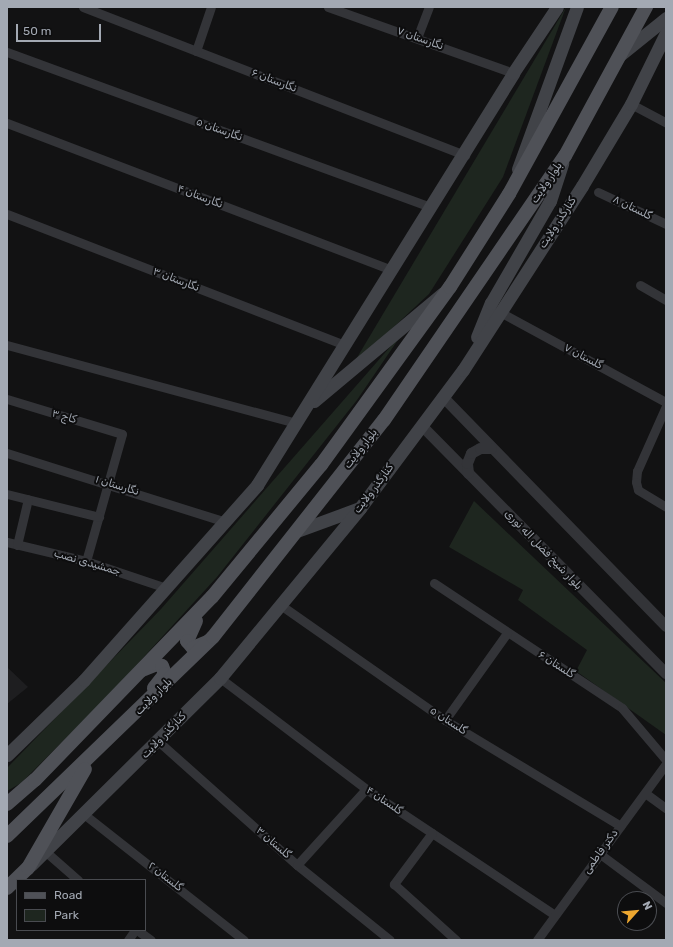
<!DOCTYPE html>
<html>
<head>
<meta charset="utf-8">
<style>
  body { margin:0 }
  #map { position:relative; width:673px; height:947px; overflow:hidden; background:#121213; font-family:Rubik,Vazirmatn,sans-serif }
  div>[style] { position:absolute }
  .built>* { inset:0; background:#1e1e20 }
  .green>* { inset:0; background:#1e261f }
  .minor>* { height:9px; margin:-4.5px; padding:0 4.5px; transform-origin:4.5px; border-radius:4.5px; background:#333438 }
  .tertiary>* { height:11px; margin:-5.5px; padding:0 5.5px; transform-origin:5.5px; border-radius:5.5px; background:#333438 }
  .secondary>* { height:13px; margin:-6.5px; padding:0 6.5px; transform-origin:6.5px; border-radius:6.5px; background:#414348 }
  .primary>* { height:14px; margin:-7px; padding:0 7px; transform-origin:7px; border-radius:7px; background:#4f5157 }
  span { translate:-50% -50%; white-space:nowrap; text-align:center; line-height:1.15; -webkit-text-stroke:4px #0d0d0e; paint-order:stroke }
  .street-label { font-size:11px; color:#a3a9b3 }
  .frame { position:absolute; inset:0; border:8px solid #a3a9b3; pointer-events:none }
  .legend { position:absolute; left:16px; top:879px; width:130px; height:52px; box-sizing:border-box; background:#0d0d0e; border:1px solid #494b50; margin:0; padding:5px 7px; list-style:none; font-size:12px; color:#a3a9b3 }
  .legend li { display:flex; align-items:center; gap:8px; height:20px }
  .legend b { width:20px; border:1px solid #494b50 }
  .north { position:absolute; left:617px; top:891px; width:40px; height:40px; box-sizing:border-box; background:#0d0d0e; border:1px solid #494b50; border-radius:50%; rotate:63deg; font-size:11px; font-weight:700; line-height:16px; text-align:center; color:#a3a9b3 }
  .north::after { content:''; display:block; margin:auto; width:14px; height:18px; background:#eda730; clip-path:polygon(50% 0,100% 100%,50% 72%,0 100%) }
  .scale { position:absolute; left:16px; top:24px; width:85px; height:18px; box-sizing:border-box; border:2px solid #a3a9b3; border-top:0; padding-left:5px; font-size:12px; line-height:14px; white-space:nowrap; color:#a3a9b3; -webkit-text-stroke:3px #0d0d0e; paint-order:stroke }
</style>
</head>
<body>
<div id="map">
  <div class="built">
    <i style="clip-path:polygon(7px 667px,28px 687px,7px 704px)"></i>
  </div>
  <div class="green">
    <i style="clip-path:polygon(566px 7px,503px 177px,429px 294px,352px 366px)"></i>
    <i style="clip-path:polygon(404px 331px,357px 400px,217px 577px,109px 695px,21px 783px,7px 791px,7px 768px,161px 609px)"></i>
    <i style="clip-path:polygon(474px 501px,666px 683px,666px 735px,576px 671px,587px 650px,518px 600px,523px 590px,449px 547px)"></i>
  </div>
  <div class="minor">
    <i style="left:83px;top:7px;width:410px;rotate:21.2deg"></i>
    <i style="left:328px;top:7px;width:196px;rotate:19.6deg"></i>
    <i style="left:417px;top:38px;width:33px;rotate:-69deg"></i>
    <i style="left:196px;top:51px;width:46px;rotate:-71.2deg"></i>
    <i style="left:7px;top:52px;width:451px;rotate:20.1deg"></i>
    <i style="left:631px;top:104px;width:40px;rotate:28deg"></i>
    <i style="left:7px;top:123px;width:412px;rotate:20.9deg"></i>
    <i style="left:598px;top:192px;width:75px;rotate:25.2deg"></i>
    <i style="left:7px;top:214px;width:362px;rotate:21.2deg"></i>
    <i style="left:640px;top:285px;width:30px;rotate:30deg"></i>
    <i style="left:500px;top:312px;width:189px;rotate:28.5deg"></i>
    <i style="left:7px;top:345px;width:299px;rotate:15.1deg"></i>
    <i style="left:7px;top:399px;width:120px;rotate:16.9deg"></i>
    <i style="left:122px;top:434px;width:132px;rotate:105.8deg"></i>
    <i style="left:666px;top:406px;width:71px;rotate:114deg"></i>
    <i style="left:637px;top:471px;width:11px;rotate:95deg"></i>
    <i style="left:636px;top:482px;width:8px;rotate:76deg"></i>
    <i style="left:638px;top:490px;width:33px;rotate:31deg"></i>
    <i style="left:7px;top:453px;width:230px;rotate:17.5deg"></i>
    <i style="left:7px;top:494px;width:95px;rotate:14deg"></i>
    <i style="left:7px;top:542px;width:81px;rotate:13.5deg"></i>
    <i style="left:86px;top:561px;width:84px;rotate:18.6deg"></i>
    <i style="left:17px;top:545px;width:47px;rotate:-76.6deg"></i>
    <i style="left:434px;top:583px;width:226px;rotate:33.6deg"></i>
    <i style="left:622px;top:708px;width:68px;rotate:49.8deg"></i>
    <i style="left:282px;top:606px;width:199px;rotate:35deg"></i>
    <i style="left:445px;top:720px;width:205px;rotate:31.1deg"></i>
    <i style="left:220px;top:678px;width:183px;rotate:37.2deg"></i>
    <i style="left:366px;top:789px;width:227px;rotate:33.7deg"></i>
    <i style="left:445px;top:720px;width:107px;rotate:-54.5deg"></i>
    <i style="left:159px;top:742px;width:185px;rotate:41.7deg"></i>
    <i style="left:297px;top:865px;width:119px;rotate:38.9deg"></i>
    <i style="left:645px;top:793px;width:26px;rotate:36deg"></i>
    <i style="left:85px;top:815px;width:202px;rotate:38.2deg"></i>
    <i style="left:432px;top:833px;width:64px;rotate:126.7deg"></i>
    <i style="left:394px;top:884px;width:84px;rotate:42.1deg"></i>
    <i style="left:46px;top:852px;width:43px;rotate:41.2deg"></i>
    <i style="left:600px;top:854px;width:82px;rotate:36.6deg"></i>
    <i style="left:297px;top:865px;width:103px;rotate:-47.8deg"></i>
    <i style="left:137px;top:930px;width:17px;rotate:36deg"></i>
    <i style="left:128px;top:940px;width:12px;rotate:-55deg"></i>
    <i style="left:537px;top:940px;width:218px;rotate:-53.8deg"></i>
  </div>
  <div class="tertiary">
    <i style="left:444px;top:398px;width:318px;rotate:45.8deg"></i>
    <i style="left:422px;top:426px;width:347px;rotate:45.4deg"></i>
    <i style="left:468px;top:473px;width:10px;rotate:-96deg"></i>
    <i style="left:467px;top:463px;width:11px;rotate:-68deg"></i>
    <i style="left:471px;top:453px;width:10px;rotate:-29deg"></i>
    <i style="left:480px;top:448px;width:11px"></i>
  </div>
  <div class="secondary">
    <i style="left:620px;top:55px;width:59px;rotate:-38.8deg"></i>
    <i style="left:518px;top:169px;width:172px;rotate:-70deg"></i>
    <i style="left:477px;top:337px;width:37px;rotate:-68deg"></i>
    <i style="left:491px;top:303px;width:118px;rotate:-60deg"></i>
    <i style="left:550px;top:201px;width:40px;rotate:-72deg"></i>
    <i style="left:314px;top:401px;width:168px;rotate:-39.9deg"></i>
    <i style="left:297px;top:531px;width:67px;rotate:-20.1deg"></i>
    <i style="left:7px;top:755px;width:107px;rotate:-44.2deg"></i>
    <i style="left:84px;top:680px;width:261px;rotate:-48.4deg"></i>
    <i style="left:257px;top:485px;width:485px;rotate:-58.1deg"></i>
    <i style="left:513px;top:73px;width:79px;rotate:-56.3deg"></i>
    <i style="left:31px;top:865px;width:266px;rotate:-44.7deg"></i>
    <i style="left:220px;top:678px;width:220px;rotate:-50.5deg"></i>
    <i style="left:360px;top:508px;width:172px;rotate:-53.3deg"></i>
    <i style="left:463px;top:370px;width:219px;rotate:-57.1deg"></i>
    <i style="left:582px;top:186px;width:96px;rotate:-59.1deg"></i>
    <i style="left:631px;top:104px;width:79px;rotate:-63.8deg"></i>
  </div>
  <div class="primary">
    <i style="left:196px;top:621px;width:22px;rotate:114deg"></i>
    <i style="left:187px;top:641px;width:9px;rotate:49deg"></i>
    <i style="left:193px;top:648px;width:15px;rotate:-23deg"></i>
    <i style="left:142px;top:670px;width:16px;rotate:-22deg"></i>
    <i style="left:157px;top:664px;width:5px;rotate:22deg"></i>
    <i style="left:162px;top:666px;width:9px;rotate:69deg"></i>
    <i style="left:165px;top:674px;width:18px;rotate:128deg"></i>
    <i style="left:7px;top:804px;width:37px;rotate:-41deg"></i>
    <i style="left:35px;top:780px;width:255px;rotate:-46deg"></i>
    <i style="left:212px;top:597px;width:171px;rotate:-50.5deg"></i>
    <i style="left:321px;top:465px;width:220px;rotate:-54.1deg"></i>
    <i style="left:450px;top:287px;width:110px;rotate:-57.6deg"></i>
    <i style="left:509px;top:194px;width:213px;rotate:-61.2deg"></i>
    <i style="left:7px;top:836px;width:286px;rotate:-44deg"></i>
    <i style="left:213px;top:637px;width:276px;rotate:-51.8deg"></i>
    <i style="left:384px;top:420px;width:320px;rotate:-55.6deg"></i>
    <i style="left:565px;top:156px;width:170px;rotate:-61.5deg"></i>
    <i style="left:7px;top:888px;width:29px;rotate:-44deg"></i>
    <i style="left:28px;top:868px;width:114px;rotate:-60.1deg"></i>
  </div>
  <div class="street-label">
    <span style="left:420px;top:39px;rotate:20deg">نگارستان ۷</span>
    <span style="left:274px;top:81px;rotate:21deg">نگارستان ۶</span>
    <span style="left:219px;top:130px;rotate:20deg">نگارستان ۵</span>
    <span style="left:547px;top:183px;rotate:-56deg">بلوار ولایت</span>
    <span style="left:200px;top:197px;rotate:21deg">نگارستان ۴</span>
    <span style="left:632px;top:208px;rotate:26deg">گلستان ۸</span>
    <span style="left:558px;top:223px;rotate:-57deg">کنارگذر ولایت</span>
    <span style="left:176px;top:280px;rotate:21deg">نگارستان ۳</span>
    <span style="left:583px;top:357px;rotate:28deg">گلستان ۷</span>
    <span style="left:64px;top:417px;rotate:17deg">کاج ۳</span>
    <span style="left:361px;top:449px;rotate:-52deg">بلوار ولایت</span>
    <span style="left:117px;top:486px;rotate:17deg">نگارستان ۱</span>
    <span style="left:374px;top:489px;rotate:-53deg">کنارگذر ولایت</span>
    <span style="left:543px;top:550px;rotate:46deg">بلوار شیخ فضل اله نوری</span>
    <span style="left:87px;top:563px;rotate:16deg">جمشیدی نصب</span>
    <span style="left:556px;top:665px;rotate:33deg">گلستان ۶</span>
    <span style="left:154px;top:697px;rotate:-45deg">بلوار ولایت</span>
    <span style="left:448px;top:721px;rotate:33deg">گلستان ۵</span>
    <span style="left:164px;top:736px;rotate:-46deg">کنارگذر ولایت</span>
    <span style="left:384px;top:801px;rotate:34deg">گلستان ۴</span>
    <span style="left:273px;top:843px;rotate:41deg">گلستان ۳</span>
    <span style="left:601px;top:852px;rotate:-54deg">دکتر فاطمی</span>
    <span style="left:165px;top:877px;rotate:38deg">گلستان ۲</span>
  </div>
  <div class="frame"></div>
  <ul class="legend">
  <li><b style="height:5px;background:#4f5157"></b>Road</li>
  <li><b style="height:11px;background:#1e261f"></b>Park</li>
  </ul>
  <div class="north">N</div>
  <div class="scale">50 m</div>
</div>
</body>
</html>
